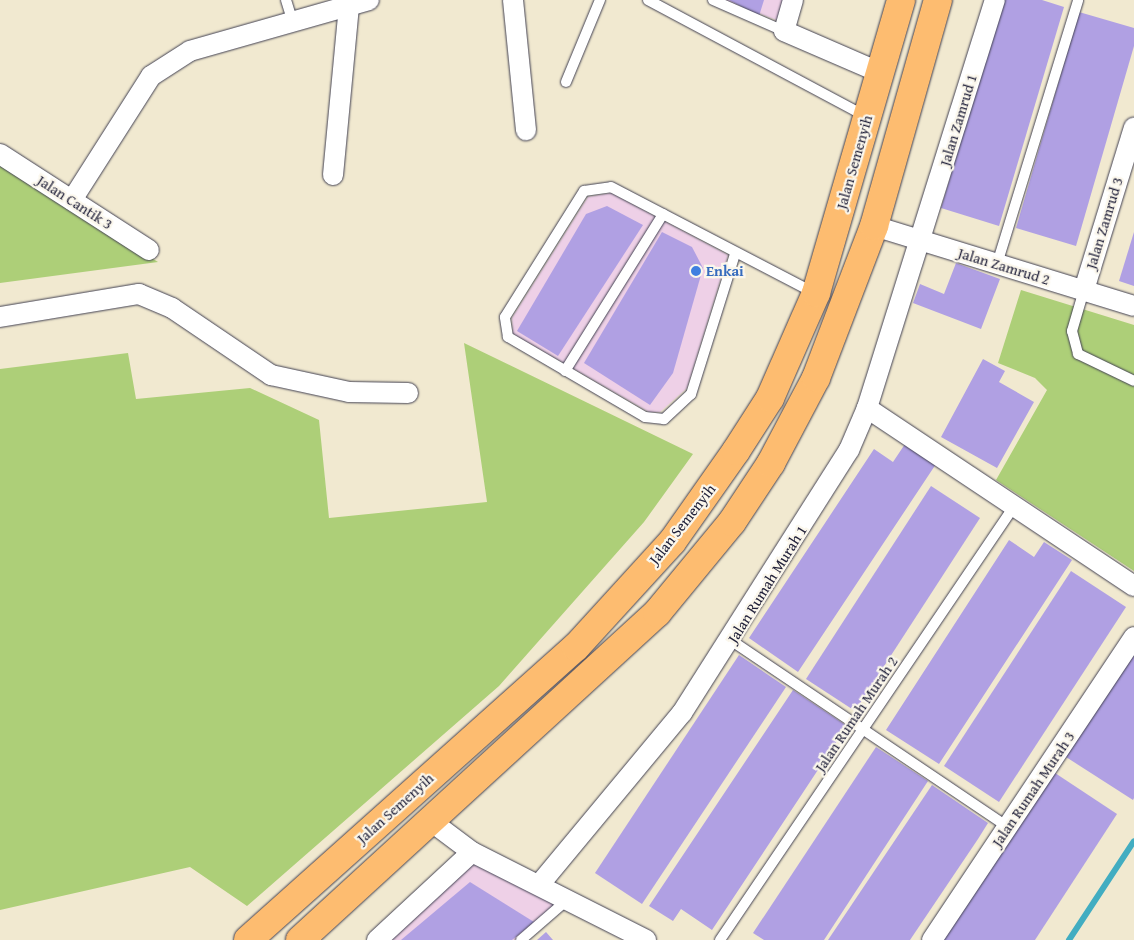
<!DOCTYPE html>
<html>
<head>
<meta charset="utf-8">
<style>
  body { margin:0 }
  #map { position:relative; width:1134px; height:940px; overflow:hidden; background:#f1e9d0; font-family:"Gentium Book Plus",serif }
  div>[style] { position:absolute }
  .built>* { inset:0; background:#eed0e7 }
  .green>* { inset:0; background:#adcf78 }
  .stream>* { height:6px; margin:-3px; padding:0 3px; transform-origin:3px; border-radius:3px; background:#42adc1 }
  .building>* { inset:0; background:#b0a0e3 }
  .roads { filter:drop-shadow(0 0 1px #414051) drop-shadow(0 0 1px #414051) }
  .lane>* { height:10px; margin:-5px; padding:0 5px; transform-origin:5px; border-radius:5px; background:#fff }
  .street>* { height:20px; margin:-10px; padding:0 10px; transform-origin:10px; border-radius:10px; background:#fff }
  .primary>* { height:28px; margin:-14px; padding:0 14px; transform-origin:14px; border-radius:14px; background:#fdbc70 }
  .dots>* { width:14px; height:14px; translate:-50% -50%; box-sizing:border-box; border:2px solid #fbf7ec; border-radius:50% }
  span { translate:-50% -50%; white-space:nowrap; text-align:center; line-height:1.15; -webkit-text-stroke:4.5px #fbf7ec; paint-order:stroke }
  .street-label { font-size:15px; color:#22223b }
  .shop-label { font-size:15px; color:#366cbe; font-weight:700 }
  .left { translate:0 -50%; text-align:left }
</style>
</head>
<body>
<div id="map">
  <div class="built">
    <i style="clip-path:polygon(725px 0,784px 0,779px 21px)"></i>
    <i style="clip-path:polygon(611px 193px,728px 255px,687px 388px,660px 412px,649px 412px,513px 334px,512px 318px,588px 197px)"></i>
    <i style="clip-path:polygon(472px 862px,558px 902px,515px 940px,388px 940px)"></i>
  </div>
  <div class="green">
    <i style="clip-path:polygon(0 163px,158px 262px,0 283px)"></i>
    <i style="clip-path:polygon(1021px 290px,1134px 325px,1134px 571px,996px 480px,1047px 390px,1035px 378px,998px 363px)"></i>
    <i style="clip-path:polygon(464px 343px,693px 454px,644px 522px,499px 686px,247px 906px,190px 867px,0 910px,0 369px,128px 353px,136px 399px,250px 388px,319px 420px,329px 518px,487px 502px)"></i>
  </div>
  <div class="stream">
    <i style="left:1069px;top:940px;width:118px;rotate:-56.7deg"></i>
  </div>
  <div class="building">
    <i style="clip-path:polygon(729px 0,764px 0,759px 16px)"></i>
    <i style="clip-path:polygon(1003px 0,1042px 0,1064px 7px,999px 226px,941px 208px)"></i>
    <i style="clip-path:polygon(1079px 12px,1134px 28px,1134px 46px,1076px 246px,1016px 228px)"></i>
    <i style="clip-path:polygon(607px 206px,643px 225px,558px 356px,517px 331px,586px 214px)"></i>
    <i style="clip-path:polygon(662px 232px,692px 247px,703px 268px,673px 373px,650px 405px,584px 363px)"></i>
    <i style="clip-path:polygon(1134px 232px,1134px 286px,1119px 281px)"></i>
    <i style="clip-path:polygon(956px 263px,1000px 279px,981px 329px,913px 303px,920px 284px,944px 294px)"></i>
    <i style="clip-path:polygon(983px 359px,1005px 371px,999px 382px,1034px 402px,997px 468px,941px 437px)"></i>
    <i style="clip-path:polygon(905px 444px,936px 464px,798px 672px,749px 638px,874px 449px,893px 462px)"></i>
    <i style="clip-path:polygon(931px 486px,980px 518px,855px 711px,806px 679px)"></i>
    <i style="clip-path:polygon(1009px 540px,1034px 557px,1044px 542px,1072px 560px,939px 764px,886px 730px)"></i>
    <i style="clip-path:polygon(1071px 571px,1126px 607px,999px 802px,944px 766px)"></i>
    <i style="clip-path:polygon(1134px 652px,1134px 798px,1133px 800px,1066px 757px)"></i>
    <i style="clip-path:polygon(739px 655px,786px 687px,642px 904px,595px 873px)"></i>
    <i style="clip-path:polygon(793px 690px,847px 726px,712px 930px,681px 909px,673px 921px,649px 906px)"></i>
    <i style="clip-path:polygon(876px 747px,928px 781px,824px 940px,764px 940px,753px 933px)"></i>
    <i style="clip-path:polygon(1052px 771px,1117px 814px,1035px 940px,941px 940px)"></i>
    <i style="clip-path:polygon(932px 785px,988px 823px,978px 839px,910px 940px,828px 940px)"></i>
    <i style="clip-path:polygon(470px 882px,534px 922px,512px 940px,401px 940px)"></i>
    <i style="clip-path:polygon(546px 932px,553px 940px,537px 940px)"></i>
  </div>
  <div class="roads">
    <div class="lane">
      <i style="left:286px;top:0;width:21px;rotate:73deg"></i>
      <i style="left:648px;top:0;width:246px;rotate:28.1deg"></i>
      <i style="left:713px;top:0;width:77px;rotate:23.6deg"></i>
      <i style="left:566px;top:82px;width:89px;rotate:-67.5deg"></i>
      <i style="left:735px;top:254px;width:147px;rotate:107.4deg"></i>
      <i style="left:691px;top:394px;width:37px;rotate:137deg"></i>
      <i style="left:664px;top:419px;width:19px;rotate:-174deg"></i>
      <i style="left:645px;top:417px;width:159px;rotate:-149.7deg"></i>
      <i style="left:508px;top:337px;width:20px;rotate:-99deg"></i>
      <i style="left:505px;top:317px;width:149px;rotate:-57.9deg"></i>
      <i style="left:584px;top:191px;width:27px;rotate:-8deg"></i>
      <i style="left:611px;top:187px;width:230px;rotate:27.5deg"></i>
      <i style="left:997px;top:264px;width:276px;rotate:-72.9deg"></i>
      <i style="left:1084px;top:290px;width:43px;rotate:106.3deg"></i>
      <i style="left:1072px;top:331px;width:24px;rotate:75deg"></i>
      <i style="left:1078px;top:354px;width:62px;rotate:25.7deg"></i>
      <i style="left:565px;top:371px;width:185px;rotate:-58deg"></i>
      <i style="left:732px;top:641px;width:333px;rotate:34deg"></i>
      <i style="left:521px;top:940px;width:61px;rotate:-41deg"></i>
      <i style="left:720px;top:940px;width:526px;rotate:-55.86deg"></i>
    </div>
    <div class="street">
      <i style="left:513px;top:0;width:131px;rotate:84.3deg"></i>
      <i style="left:793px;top:0;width:32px;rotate:106deg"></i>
      <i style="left:784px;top:31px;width:106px;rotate:23.4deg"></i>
      <i style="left:0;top:154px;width:177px;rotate:32.8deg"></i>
      <i style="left:333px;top:175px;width:170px;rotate:-84.6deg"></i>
      <i style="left:72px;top:200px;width:147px;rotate:-57.5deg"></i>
      <i style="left:151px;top:76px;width:46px;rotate:-32.7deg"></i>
      <i style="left:190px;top:51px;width:186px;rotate:-15.9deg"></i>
      <i style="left:874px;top:226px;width:272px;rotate:17.1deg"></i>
      <i style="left:1084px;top:290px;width:170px;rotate:-72.9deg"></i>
      <i style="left:0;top:317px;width:141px;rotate:-9.4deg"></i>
      <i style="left:139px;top:294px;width:36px;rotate:23deg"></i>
      <i style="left:172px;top:308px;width:120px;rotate:34.1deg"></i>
      <i style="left:271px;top:375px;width:80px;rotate:12.3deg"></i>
      <i style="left:349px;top:392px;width:59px;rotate:1deg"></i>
      <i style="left:867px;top:408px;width:321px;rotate:33.7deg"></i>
      <i style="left:432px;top:822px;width:50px;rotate:36.9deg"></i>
      <i style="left:472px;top:852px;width:195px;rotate:26.8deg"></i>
      <i style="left:539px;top:885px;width:224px;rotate:-50.3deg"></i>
      <i style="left:682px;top:713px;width:312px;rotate:-57.6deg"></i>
      <i style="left:849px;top:450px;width:46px;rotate:-66.8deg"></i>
      <i style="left:867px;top:408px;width:428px;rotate:-72.6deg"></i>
      <i style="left:377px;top:940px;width:129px;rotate:-42.8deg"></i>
      <i style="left:932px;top:940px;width:364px;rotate:-56.3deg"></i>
    </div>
    <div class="primary">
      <i style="left:248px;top:940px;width:440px;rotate:-41.8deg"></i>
      <i style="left:576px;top:647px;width:142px;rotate:-47.6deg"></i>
      <i style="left:672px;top:542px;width:111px;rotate:-54.9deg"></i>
      <i style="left:736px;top:451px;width:63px;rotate:-57.3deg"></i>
      <i style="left:770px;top:398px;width:115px;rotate:-66.3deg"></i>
      <i style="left:816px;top:293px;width:305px;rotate:-73.8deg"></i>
      <i style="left:300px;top:940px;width:484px;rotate:-42.5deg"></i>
      <i style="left:657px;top:613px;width:118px;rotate:-50.5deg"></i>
      <i style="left:732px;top:522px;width:71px;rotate:-56.5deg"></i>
      <i style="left:771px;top:463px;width:96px;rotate:-62.1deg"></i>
      <i style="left:816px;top:378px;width:163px;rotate:-69.1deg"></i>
      <i style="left:874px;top:226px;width:235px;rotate:-74.2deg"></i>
    </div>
  </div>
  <div class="dots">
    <i style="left:696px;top:271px;background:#3f7fe0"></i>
  </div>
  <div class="street-label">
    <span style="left:958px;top:120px;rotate:-73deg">Jalan Zamrud 1</span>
    <span style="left:854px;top:162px;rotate:-74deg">Jalan Semenyih</span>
    <span style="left:75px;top:202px;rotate:33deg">Jalan Cantik 3</span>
    <span style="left:1104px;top:223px;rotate:-73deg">Jalan Zamrud 3</span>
    <span style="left:1004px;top:266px;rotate:17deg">Jalan Zamrud 2</span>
    <span style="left:682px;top:524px;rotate:-52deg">Jalan Semenyih</span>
    <span style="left:767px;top:584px;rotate:-58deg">Jalan Rumah Murah 1</span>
    <span style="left:856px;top:714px;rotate:-56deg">Jalan Rumah Murah 2</span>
    <span style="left:1033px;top:789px;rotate:-56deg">Jalan Rumah Murah 3</span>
    <span style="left:395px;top:808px;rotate:-42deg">Jalan Semenyih</span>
  </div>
  <div class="shop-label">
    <span class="left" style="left:706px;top:271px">Enkai</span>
  </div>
</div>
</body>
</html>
